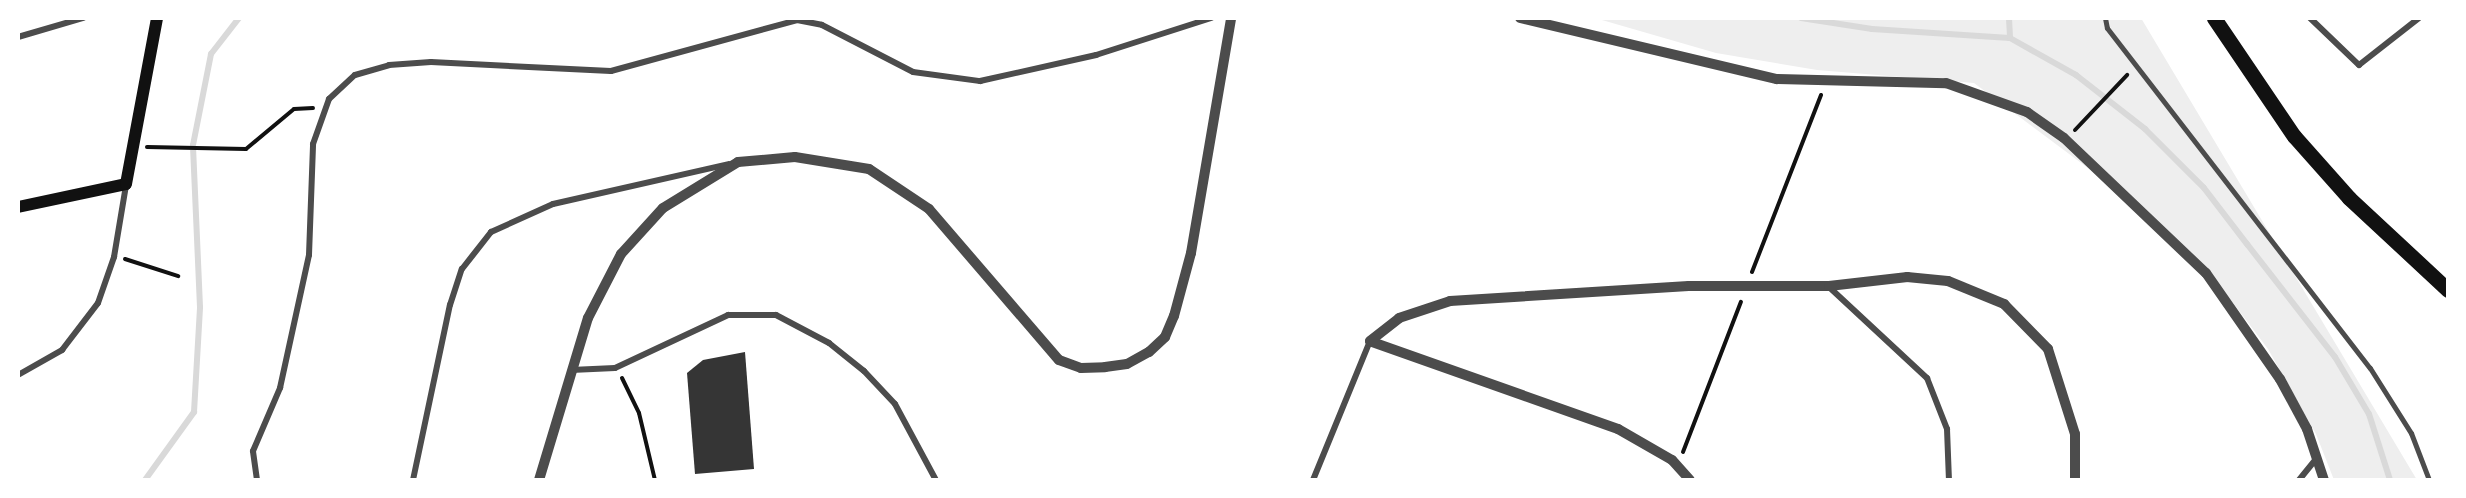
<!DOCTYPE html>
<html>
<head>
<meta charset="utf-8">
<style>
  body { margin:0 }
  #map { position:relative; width:2466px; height:498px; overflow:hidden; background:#fff; font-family:"DejaVu Sans",sans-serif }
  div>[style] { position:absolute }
  .green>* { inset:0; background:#eee }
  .stream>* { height:6px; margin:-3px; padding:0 3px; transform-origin:3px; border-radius:3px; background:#d9d9d9 }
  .building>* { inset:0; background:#353535 }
  .path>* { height:4px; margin:-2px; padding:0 2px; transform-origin:2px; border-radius:2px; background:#111 }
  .pedestrian>* { height:5px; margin:-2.5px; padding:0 2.5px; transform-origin:2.5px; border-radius:2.5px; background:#4c4c4c }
  .minor>* { height:6px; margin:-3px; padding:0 3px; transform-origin:3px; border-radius:3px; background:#4c4c4c }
  .tertiary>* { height:10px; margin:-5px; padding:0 5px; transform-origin:5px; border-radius:5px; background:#4c4c4c }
  .secondary>* { height:12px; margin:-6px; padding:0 6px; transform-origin:6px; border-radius:6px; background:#111 }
  .primary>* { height:15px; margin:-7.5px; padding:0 7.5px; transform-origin:7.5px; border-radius:7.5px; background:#111 }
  span { translate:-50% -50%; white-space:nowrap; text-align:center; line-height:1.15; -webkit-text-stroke:4.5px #fff; paint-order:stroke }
  .frame { position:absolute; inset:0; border:20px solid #fff; pointer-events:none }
</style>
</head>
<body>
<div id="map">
  <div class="green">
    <i style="clip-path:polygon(1595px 18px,2141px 18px,2417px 480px,2334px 480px,2316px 434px,2268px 349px,2221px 287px,2140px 207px,1974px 83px,1817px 70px,1716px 53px)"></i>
  </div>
  <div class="stream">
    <i style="left:1801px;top:18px;width:72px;rotate:8.8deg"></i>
    <i style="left:1872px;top:29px;width:138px;rotate:3.7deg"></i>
    <i style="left:2010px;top:38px;width:76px;rotate:29.3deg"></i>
    <i style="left:2076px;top:75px;width:88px;rotate:38deg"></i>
    <i style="left:2145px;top:129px;width:83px;rotate:45deg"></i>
    <i style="left:2204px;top:188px;width:71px;rotate:52.5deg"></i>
    <i style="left:2247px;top:244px;width:143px;rotate:52.1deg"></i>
    <i style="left:2335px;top:357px;width:66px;rotate:59.2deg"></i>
    <i style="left:2369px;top:414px;width:69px;rotate:72.3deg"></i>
    <i style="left:2009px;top:18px;width:20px;rotate:87deg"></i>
    <i style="left:145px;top:480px;width:84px;rotate:-54.2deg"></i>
    <i style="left:194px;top:412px;width:105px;rotate:-86.7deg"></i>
    <i style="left:200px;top:307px;width:162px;rotate:-92.5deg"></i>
    <i style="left:193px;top:145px;width:93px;rotate:-78.8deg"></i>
    <i style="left:211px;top:54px;width:46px;rotate:-52.1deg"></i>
  </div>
  <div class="building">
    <i style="clip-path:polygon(745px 352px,754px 469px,695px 474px,687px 373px,703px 360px)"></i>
  </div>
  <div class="path">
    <i style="left:2075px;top:130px;width:76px;rotate:-46.6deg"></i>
    <i style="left:147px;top:147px;width:99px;rotate:1.2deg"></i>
    <i style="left:246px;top:149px;width:62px;rotate:-39.8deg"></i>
    <i style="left:294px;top:109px;width:19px;rotate:-3deg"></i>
    <i style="left:125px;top:259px;width:56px;rotate:17.8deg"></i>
    <i style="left:1752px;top:272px;width:190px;rotate:-68.7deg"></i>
    <i style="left:622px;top:378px;width:39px;rotate:64deg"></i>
    <i style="left:639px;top:413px;width:69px;rotate:76.6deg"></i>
    <i style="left:1683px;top:452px;width:161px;rotate:-68.9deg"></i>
  </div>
  <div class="pedestrian">
    <i style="left:2105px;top:18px;width:10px;rotate:79deg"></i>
    <i style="left:2107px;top:28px;width:430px;rotate:52.3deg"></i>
    <i style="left:2370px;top:368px;width:77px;rotate:57.8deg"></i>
    <i style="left:2411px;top:433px;width:50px;rotate:69deg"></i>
  </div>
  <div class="minor">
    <i style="left:2310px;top:18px;width:68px;rotate:43.8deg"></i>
    <i style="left:2359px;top:65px;width:76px;rotate:-38.1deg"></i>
    <i style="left:18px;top:37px;width:68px;rotate:-16.3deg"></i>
    <i style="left:1829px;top:287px;width:134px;rotate:42.9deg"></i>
    <i style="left:1927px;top:378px;width:55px;rotate:68.6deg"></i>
    <i style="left:1947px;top:429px;width:51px;rotate:87.8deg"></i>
    <i style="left:571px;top:370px;width:44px;rotate:-2.6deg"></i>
    <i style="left:615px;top:368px;width:125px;rotate:-25.1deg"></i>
    <i style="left:728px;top:315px;width:48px"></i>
    <i style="left:776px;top:315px;width:60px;rotate:27.8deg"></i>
    <i style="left:829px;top:343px;width:45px;rotate:38.7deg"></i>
    <i style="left:864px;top:371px;width:45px;rotate:46.8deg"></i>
    <i style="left:895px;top:404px;width:86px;rotate:61.7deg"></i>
    <i style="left:18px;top:375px;width:51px;rotate:-29.6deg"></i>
    <i style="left:62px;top:350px;width:59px;rotate:-52.5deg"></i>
    <i style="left:98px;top:303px;width:49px;rotate:-70.8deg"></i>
    <i style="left:114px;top:257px;width:73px;rotate:-80.5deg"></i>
    <i style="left:257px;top:480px;width:29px;rotate:-98deg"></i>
    <i style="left:253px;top:451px;width:69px;rotate:-66.8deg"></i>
    <i style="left:280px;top:388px;width:136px;rotate:-77.7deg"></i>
    <i style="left:309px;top:255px;width:111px;rotate:-87.9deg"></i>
    <i style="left:313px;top:144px;width:48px;rotate:-70.4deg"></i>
    <i style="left:329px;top:99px;width:35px;rotate:-43deg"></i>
    <i style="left:355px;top:75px;width:35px;rotate:-16deg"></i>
    <i style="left:389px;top:65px;width:42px;rotate:-4.1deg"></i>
    <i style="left:431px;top:62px;width:180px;rotate:2.9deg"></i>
    <i style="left:611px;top:71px;width:193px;rotate:-15.3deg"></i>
    <i style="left:797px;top:20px;width:25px;rotate:11deg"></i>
    <i style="left:822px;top:25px;width:102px;rotate:27.3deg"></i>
    <i style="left:913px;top:72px;width:68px;rotate:7.7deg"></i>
    <i style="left:980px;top:81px;width:119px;rotate:-12.6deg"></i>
    <i style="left:1096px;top:55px;width:121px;rotate:-17.8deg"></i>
    <i style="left:413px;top:480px;width:179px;rotate:-78.1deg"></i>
    <i style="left:450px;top:305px;width:38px;rotate:-72deg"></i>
    <i style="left:462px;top:269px;width:47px;rotate:-51.9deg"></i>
    <i style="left:491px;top:232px;width:68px;rotate:-24.3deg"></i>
    <i style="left:553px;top:204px;width:180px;rotate:-12.8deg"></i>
    <i style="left:1313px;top:480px;width:150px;rotate:-67.7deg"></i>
    <i style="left:2299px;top:480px;width:28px;rotate:-51deg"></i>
  </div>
  <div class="tertiary">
    <i style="left:1520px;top:18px;width:264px;rotate:13.4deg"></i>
    <i style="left:1777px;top:79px;width:169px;rotate:1.4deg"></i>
    <i style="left:1946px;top:83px;width:86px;rotate:19.7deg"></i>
    <i style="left:2027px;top:112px;width:45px;rotate:35.1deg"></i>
    <i style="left:2064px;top:138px;width:196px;rotate:43.6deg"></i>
    <i style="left:2206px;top:273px;width:129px;rotate:55.1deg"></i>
    <i style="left:2280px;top:379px;width:57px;rotate:61.6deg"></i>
    <i style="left:2307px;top:429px;width:54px;rotate:71.6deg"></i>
    <i style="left:539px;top:480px;width:169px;rotate:-73.2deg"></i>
    <i style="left:588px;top:318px;width:72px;rotate:-62.7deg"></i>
    <i style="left:621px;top:254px;width:62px;rotate:-47.6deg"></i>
    <i style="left:663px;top:208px;width:88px;rotate:-31.5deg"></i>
    <i style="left:738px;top:162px;width:57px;rotate:-5deg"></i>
    <i style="left:795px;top:157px;width:75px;rotate:9.2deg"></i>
    <i style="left:869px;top:169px;width:72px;rotate:33.7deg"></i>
    <i style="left:929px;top:209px;width:199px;rotate:49.3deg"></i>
    <i style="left:1059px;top:360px;width:23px;rotate:20deg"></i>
    <i style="left:1081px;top:368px;width:24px;rotate:-2deg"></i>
    <i style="left:1105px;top:367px;width:22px;rotate:-8deg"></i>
    <i style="left:1127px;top:364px;width:25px;rotate:-29deg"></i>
    <i style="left:1149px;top:352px;width:22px;rotate:-43deg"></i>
    <i style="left:1165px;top:337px;width:23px;rotate:-67deg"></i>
    <i style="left:1174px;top:316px;width:65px;rotate:-74.9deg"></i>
    <i style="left:1191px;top:253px;width:238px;rotate:-80.3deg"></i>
    <i style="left:1690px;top:480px;width:27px;rotate:-132deg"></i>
    <i style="left:1672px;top:460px;width:62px;rotate:-150.1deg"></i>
    <i style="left:1618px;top:429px;width:263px;rotate:-160.5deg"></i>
    <i style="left:1370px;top:341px;width:37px;rotate:-38deg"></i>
    <i style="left:1399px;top:318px;width:54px;rotate:-18.4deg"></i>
    <i style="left:1450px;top:301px;width:239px;rotate:-3.6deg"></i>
    <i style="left:1689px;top:286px;width:140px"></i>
    <i style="left:1829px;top:286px;width:79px;rotate:-6.6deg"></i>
    <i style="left:1907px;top:277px;width:41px;rotate:5.6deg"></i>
    <i style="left:1948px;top:281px;width:61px;rotate:22.3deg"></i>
    <i style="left:2004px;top:304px;width:63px;rotate:45.6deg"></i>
    <i style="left:2048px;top:349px;width:89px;rotate:72.4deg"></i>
    <i style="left:2075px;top:434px;width:46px;rotate:90deg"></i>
  </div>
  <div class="secondary">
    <i style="left:18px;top:207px;width:110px;rotate:-12deg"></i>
    <i style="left:126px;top:184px;width:169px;rotate:-79.4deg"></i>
  </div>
  <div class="primary">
    <i style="left:2214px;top:18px;width:143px;rotate:55.9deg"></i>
    <i style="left:2294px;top:136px;width:83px;rotate:48.4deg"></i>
    <i style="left:2349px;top:198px;width:135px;rotate:42.9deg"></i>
  </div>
  <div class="frame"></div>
</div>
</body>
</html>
